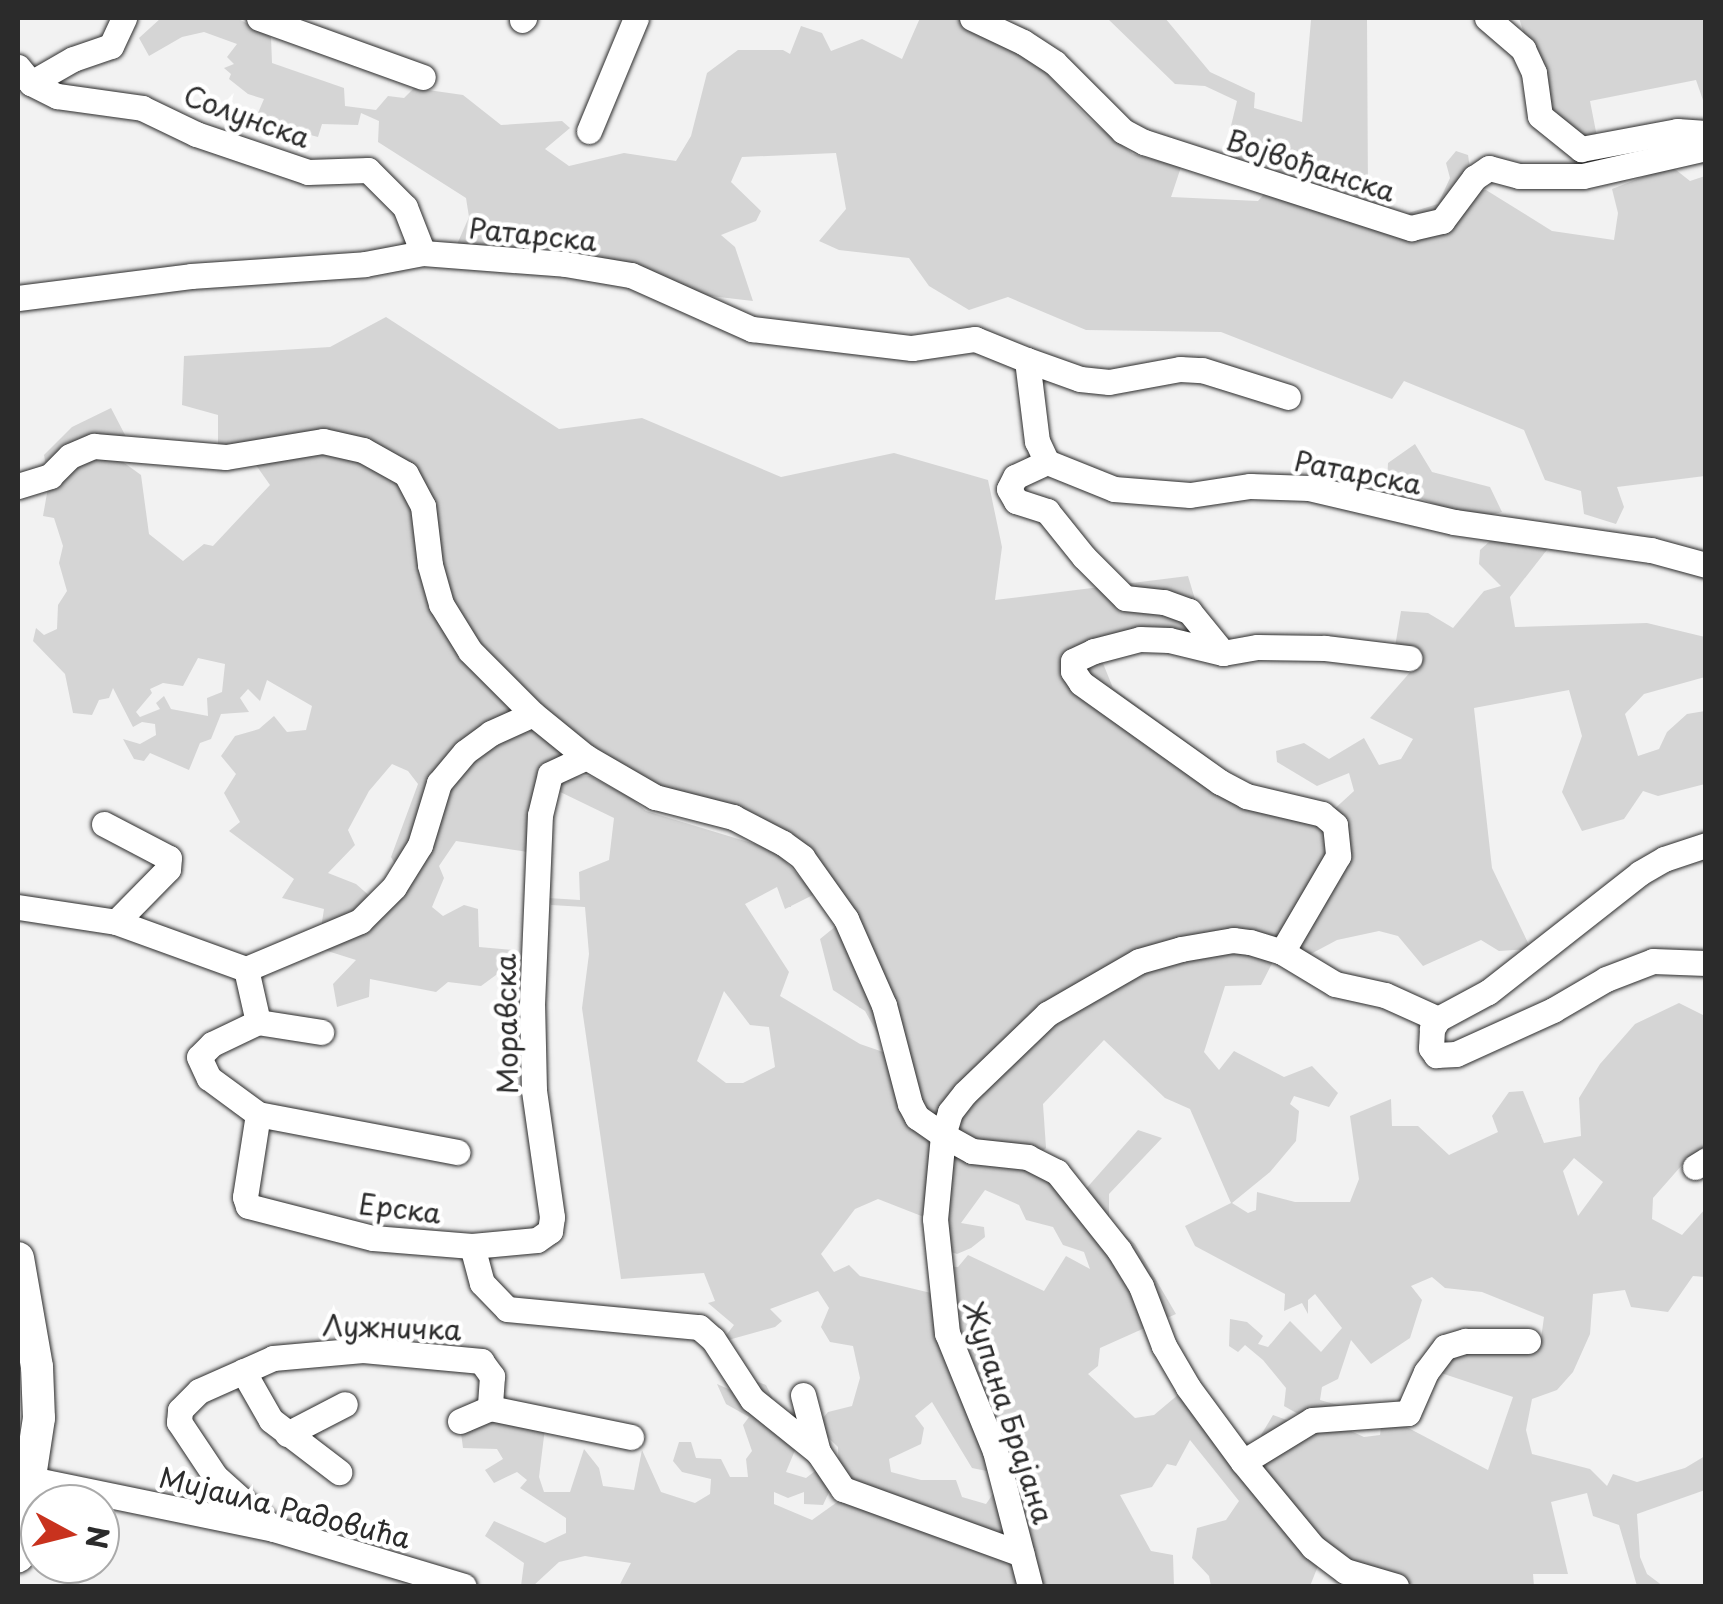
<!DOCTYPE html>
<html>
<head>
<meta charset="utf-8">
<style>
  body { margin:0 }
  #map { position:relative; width:1723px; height:1604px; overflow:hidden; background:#f2f2f2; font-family:"Playpen Sans",sans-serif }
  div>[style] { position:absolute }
  .green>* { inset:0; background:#d5d5d5 }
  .roads { filter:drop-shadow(0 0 2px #2b2b2b) drop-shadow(0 0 2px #2b2b2b) }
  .minor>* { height:25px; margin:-12.5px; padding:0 12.5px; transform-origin:12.5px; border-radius:12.5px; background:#fff }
  .major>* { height:32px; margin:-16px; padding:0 16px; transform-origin:16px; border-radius:16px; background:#fff }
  span { translate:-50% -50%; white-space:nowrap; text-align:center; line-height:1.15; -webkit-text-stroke:9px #fff; paint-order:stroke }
  .street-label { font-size:28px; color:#2b2b2b }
  .frame { position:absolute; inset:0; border:20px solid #2b2b2b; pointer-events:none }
  .north { position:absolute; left:20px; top:1484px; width:100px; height:100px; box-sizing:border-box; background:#fff; border:2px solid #aaa; border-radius:50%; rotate:97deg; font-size:28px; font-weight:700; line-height:40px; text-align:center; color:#2b2b2b }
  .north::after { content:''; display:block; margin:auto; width:35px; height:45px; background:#c8321e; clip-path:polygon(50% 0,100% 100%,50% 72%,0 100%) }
</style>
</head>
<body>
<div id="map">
  <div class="green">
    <i style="clip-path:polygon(161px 18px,237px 18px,271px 37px,272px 63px,344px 88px,345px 106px,376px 110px,388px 96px,404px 98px,414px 88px,463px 95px,501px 125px,562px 121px,570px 128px,545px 149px,569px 166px,624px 153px,676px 161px,691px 136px,707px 73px,738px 50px,783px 50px,790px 54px,801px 26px,822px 33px,831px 51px,862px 39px,902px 59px,920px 18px,955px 18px,984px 27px,1025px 50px,1088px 118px,1133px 154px,1181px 167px,1171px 197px,1258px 201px,1265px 193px,1361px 197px,1222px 163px,1237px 101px,1205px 86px,1175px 84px,1107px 18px,1165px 18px,1210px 72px,1255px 93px,1254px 108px,1302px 122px,1311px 20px,1305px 18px,1367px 18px,1368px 197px,1382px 198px,1398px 216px,1438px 204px,1450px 178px,1446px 163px,1456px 151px,1468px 155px,1470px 169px,1457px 191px,1486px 190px,1552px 231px,1614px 240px,1618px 213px,1612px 189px,1671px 166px,1690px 181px,1705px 176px,1705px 476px,1617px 487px,1624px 507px,1616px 524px,1584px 514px,1581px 491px,1545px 480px,1524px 430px,1404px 381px,1392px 399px,1221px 332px,1086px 330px,1008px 297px,969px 310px,929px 286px,909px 258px,839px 250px,819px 241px,846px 209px,836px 153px,742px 157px,731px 182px,761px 211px,756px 221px,721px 235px,735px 247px,753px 301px,676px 292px,455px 249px,469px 217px,466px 198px,378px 142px,379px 121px,361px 113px,358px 125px,322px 124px,318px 137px,299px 132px,296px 140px,286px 137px,284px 125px,258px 113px,264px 99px,248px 94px,229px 79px,231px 74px,224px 68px,234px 64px,227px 57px,237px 44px,204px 32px,182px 37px,149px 56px,139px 38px)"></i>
    <i style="clip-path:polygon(1519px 18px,1705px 18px,1705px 106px,1696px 80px,1590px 101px,1598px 142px,1570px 136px,1547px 107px)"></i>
    <i style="clip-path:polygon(evenodd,386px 317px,559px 429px,642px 418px,781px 477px,894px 453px,988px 480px,1002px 547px,995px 600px,1188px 576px,1207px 639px,1098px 651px,1113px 688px,1212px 760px,1245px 799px,1330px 813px,1354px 791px,1349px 773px,1317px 786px,1277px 762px,1276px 751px,1304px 743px,1329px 759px,1364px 738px,1379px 765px,1401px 759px,1413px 739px,1370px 718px,1412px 670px,1395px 647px,1401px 611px,1428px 613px,1453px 628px,1484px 591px,1501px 586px,1479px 564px,1480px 550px,1500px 532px,1550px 546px,1510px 597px,1515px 627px,1647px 623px,1705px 637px,1705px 677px,1644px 694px,1625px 714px,1638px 756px,1659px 749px,1667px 732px,1687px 714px,1705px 711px,1705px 784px,1658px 796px,1643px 791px,1624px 819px,1582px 831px,1562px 792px,1582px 736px,1569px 690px,1474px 708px,1492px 868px,1531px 949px,1499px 951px,1481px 940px,1423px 966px,1398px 936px,1379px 931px,1337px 940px,1307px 956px,1282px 944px,1261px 985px,1225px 986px,1204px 1052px,1219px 1070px,1234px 1051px,1284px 1077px,1312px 1066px,1338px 1093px,1329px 1107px,1294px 1096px,1290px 1104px,1299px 1111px,1296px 1141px,1270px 1172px,1232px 1203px,1248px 1213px,1256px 1210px,1257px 1192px,1295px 1202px,1350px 1202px,1359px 1179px,1350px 1116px,1391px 1099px,1392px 1126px,1418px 1126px,1449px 1155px,1498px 1132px,1492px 1116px,1509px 1092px,1523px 1091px,1544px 1143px,1581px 1136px,1579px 1098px,1600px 1064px,1635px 1024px,1679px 1003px,1705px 1016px,1705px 1150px,1682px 1165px,1653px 1198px,1652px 1219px,1682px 1235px,1705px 1209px,1705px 1277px,1693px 1276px,1668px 1312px,1631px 1307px,1625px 1290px,1593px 1294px,1590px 1334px,1573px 1372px,1557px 1390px,1532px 1399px,1526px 1430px,1532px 1454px,1590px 1469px,1607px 1486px,1613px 1474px,1637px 1482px,1685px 1468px,1705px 1456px,1705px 1490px,1637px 1514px,1640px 1557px,1647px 1574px,1663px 1586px,1637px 1586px,1619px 1525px,1593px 1516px,1587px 1493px,1551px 1502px,1568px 1574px,1533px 1574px,1534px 1586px,1387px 1586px,1356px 1576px,1257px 1472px,1276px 1455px,1261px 1435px,1273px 1415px,1298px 1424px,1342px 1427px,1364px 1437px,1380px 1435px,1381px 1426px,1397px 1422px,1488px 1470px,1513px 1397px,1432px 1370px,1451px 1351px,1484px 1345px,1540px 1346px,1544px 1317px,1482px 1292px,1445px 1288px,1432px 1277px,1411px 1286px,1422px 1300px,1410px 1338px,1371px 1364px,1351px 1340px,1338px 1379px,1322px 1387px,1320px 1400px,1345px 1407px,1307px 1419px,1284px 1406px,1286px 1388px,1263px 1360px,1245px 1345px,1238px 1352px,1229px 1346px,1230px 1319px,1247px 1322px,1263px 1336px,1258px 1344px,1268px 1347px,1290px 1321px,1321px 1352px,1342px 1328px,1315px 1294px,1308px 1300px,1308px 1314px,1302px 1303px,1284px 1311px,1285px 1294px,1195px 1246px,1185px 1226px,1231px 1203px,1190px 1109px,1165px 1098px,1104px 1040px,1043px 1104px,1046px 1148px,1032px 1161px,1084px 1191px,1138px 1130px,1162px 1138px,1109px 1194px,1109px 1221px,1135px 1244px,1176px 1314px,1100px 1348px,1098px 1366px,1088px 1374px,1135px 1418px,1154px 1415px,1179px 1394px,1318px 1566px,1310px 1586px,1211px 1586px,1209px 1576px,1192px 1558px,1197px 1528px,1226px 1520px,1239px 1501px,1190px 1440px,1176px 1466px,1167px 1464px,1152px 1487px,1120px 1495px,1151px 1551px,1173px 1555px,1174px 1586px,619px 1586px,631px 1563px,585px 1556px,559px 1562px,533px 1586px,521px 1586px,524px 1563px,485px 1536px,494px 1521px,545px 1543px,566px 1533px,566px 1518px,520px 1488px,527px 1480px,517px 1472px,494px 1483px,485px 1470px,503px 1459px,497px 1449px,463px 1448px,461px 1433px,492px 1421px,545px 1428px,539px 1477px,544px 1492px,570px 1492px,584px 1449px,599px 1468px,603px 1486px,634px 1490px,642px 1450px,661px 1492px,695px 1503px,710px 1494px,711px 1479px,682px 1472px,673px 1461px,679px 1442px,691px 1442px,696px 1458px,721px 1459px,730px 1477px,748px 1477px,746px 1459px,752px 1451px,743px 1425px,749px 1417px,726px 1404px,717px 1384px,740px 1394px,745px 1377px,766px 1385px,777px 1407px,803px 1431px,786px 1472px,806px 1478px,819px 1468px,831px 1488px,823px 1505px,804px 1504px,804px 1492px,788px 1498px,774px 1492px,774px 1504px,812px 1520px,840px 1500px,838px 1447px,816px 1426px,828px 1412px,852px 1406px,860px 1378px,853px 1346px,830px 1342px,821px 1327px,829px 1308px,818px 1291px,770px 1309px,782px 1321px,775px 1327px,721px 1342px,734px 1325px,708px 1303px,715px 1301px,704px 1273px,621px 1279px,582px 1008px,589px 954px,585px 907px,551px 905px,548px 898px,580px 900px,579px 872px,609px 860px,614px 818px,552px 788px,570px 777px,590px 776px,631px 798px,646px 811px,775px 850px,815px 894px,785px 909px,777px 887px,745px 904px,789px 972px,780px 996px,860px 1044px,889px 1054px,865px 1011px,833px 990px,820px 939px,841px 922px,795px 840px,593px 761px,539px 782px,528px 852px,456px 841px,439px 866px,444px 878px,432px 907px,443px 916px,464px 905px,478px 909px,479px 947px,513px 950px,519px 958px,481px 986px,448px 982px,436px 992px,370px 979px,369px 997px,337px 1007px,333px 984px,356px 960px,318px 948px,324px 909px,282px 898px,294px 879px,229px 831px,240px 822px,224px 793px,236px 774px,221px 756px,235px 736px,259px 729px,274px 716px,287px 732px,306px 730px,312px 706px,267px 680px,260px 701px,248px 689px,240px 698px,249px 712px,221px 714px,211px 739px,200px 743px,189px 770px,150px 753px,144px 761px,134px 759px,123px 739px,140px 744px,156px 735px,155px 724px,142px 722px,133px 727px,113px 688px,109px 698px,99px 700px,92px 715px,73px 713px,65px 674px,33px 641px,36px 628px,44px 635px,57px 629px,58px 605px,67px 591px,59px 563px,63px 546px,54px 518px,43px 516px,49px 482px,44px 455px,72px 427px,111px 408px,136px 456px,123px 462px,141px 475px,149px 534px,183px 561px,204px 544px,213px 546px,270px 485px,242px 445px,218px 448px,218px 415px,182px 405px,184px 356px,330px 347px,386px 317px,198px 658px,225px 664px,222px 692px,207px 698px,208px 716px,171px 709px,164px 696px,156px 703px,160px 709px,140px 717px,136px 712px,152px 693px,150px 689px,163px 683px,183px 686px,198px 658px,386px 317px,392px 764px,408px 771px,418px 784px,391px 857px,398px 869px,372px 898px,356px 884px,328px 873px,355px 845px,348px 830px,369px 791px,392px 764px,386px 317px,724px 991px,750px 1025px,769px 1027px,775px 1067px,743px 1083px,726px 1083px,697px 1061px,724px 991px,386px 317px,1574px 1158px,1603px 1182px,1578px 1216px,1563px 1171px,1574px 1158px,386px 317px,985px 1190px,1019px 1205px,1026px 1220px,1053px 1227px,1063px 1245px,1084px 1252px,1090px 1269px,1066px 1256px,1044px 1291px,968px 1255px,958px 1267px,933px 1266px,931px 1293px,860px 1276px,849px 1265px,834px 1272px,821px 1254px,855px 1209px,878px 1199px,924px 1217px,942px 1249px,957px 1254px,971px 1248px,985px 1237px,984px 1227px,961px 1223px,985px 1190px,386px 317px,932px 1402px,972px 1468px,1006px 1475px,986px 1504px,962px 1497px,956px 1480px,921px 1480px,891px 1472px,889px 1459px,921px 1444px,924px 1428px,915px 1416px,932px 1402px)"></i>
    <i style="clip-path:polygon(1415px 444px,1432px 472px,1490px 487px,1502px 512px,1484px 517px,1453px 512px,1387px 484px,1388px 463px)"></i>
  </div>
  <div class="roads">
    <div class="minor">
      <i style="left:259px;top:18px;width:174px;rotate:19.8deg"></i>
      <i style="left:972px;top:18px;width:56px;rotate:25.2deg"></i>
      <i style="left:1023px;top:42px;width:38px;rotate:33deg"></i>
      <i style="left:1055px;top:63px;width:96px;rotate:45deg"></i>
      <i style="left:1123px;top:131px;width:24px;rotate:28deg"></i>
      <i style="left:1144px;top:142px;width:281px;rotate:17.9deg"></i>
      <i style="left:1411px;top:228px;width:32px;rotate:-13deg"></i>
      <i style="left:1442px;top:221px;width:54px;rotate:-53.3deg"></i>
      <i style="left:1474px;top:178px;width:18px;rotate:-34deg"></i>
      <i style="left:1489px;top:168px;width:31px;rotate:15deg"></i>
      <i style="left:1519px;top:176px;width:64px"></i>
      <i style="left:1583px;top:176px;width:126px;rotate:-12.8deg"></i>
      <i style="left:1487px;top:18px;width:48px;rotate:40.7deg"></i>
      <i style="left:1523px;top:49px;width:26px;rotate:65deg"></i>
      <i style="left:1534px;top:73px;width:43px;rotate:82.1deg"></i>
      <i style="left:1540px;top:116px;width:53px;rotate:38.8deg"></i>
      <i style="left:1581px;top:149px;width:98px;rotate:-10.6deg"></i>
      <i style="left:1677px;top:131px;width:29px;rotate:4deg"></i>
      <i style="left:522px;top:20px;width:3px;rotate:-45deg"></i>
      <i style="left:18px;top:67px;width:21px;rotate:51deg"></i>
      <i style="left:31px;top:83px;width:29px;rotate:27deg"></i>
      <i style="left:57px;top:96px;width:86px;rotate:8deg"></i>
      <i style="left:142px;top:108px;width:60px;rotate:25.7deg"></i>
      <i style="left:196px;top:134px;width:118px;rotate:18.7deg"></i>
      <i style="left:308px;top:172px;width:60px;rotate:-1.9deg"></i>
      <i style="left:368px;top:170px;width:52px;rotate:45deg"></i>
      <i style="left:405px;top:207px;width:49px;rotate:68.6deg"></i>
      <i style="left:31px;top:83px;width:48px;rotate:-29.7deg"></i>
      <i style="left:73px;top:59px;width:40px;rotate:-18.9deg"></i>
      <i style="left:111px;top:46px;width:31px;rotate:-65deg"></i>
      <i style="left:589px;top:131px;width:122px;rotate:-67.4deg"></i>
      <i style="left:18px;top:298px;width:174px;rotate:-7.2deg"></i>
      <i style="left:191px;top:276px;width:174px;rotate:-3.9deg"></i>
      <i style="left:365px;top:264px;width:59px;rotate:-10.7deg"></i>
      <i style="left:423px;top:253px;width:142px;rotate:4.4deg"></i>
      <i style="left:565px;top:264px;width:67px;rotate:9.5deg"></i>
      <i style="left:631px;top:275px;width:133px;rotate:24.1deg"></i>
      <i style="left:752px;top:329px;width:161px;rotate:6.8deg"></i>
      <i style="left:912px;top:348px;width:64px;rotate:-8.1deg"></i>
      <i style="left:975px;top:339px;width:56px;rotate:22deg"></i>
      <i style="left:1027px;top:360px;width:82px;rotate:83deg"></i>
      <i style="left:1037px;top:441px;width:23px;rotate:65deg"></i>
      <i style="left:1047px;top:462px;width:72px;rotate:21.9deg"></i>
      <i style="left:1114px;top:489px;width:76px;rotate:4.5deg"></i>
      <i style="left:1190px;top:495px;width:61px;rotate:-8.5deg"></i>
      <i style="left:1250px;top:486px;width:59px;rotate:1.9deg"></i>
      <i style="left:1309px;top:488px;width:149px;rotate:13.2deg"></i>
      <i style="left:1454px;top:522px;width:199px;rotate:8.1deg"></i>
      <i style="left:1651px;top:550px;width:57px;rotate:15.3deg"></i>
      <i style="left:1027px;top:360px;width:56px;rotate:19.7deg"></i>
      <i style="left:1080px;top:379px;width:29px;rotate:6deg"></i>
      <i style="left:1109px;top:382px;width:72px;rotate:-10.4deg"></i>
      <i style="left:1180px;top:369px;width:22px;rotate:3deg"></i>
      <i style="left:1202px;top:370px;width:90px;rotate:17.4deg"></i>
      <i style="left:1047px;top:462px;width:35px;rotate:155deg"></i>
      <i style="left:1015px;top:477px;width:13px;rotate:117deg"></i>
      <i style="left:1009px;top:489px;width:14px;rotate:60deg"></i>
      <i style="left:1016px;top:501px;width:33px;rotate:18deg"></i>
      <i style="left:1047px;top:511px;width:59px;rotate:51.2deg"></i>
      <i style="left:1084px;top:557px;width:58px;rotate:45deg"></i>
      <i style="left:1125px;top:598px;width:39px;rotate:6deg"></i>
      <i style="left:1164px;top:602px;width:27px;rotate:20deg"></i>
      <i style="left:1189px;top:611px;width:54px;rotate:51deg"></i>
      <i style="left:1223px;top:653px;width:56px;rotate:-166.5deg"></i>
      <i style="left:1169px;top:640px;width:29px;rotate:-178deg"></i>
      <i style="left:1140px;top:639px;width:48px;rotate:165.4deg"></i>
      <i style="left:1094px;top:651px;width:23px;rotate:155deg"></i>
      <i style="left:1073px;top:661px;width:10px;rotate:90deg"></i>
      <i style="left:1073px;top:671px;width:14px;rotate:56deg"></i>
      <i style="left:1081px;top:683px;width:171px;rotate:35.5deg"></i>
      <i style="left:1220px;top:782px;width:30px;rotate:28deg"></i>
      <i style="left:1246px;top:796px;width:78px;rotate:13.3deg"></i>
      <i style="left:1322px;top:814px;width:17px;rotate:40deg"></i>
      <i style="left:1335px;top:825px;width:31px;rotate:84deg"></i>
      <i style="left:1338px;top:856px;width:111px;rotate:120.3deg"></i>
      <i style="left:18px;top:486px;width:34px;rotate:-17deg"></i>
      <i style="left:50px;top:476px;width:28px;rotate:-45deg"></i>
      <i style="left:70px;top:456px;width:26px;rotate:-23deg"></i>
      <i style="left:94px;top:446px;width:132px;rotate:4.8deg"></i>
      <i style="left:226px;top:457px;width:98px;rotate:-9.4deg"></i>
      <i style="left:323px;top:441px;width:41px;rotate:12.7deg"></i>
      <i style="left:363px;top:450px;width:49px;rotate:29.2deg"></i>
      <i style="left:406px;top:474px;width:36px;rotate:62deg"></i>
      <i style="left:423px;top:506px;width:59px;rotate:83.2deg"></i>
      <i style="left:430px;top:565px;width:41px;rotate:74.2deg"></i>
      <i style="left:441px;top:604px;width:55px;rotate:58.3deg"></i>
      <i style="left:470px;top:651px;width:89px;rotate:45deg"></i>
      <i style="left:1223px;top:653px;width:35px;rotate:-10deg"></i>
      <i style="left:1257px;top:647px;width:68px;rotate:0.8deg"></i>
      <i style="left:1325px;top:648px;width:85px;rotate:6.8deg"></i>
      <i style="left:104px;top:824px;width:73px;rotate:27.6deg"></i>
      <i style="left:169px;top:858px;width:11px;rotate:95deg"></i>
      <i style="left:168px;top:869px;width:74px;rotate:134.5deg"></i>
      <i style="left:1706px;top:845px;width:44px;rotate:161.6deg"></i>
      <i style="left:1664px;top:859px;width:28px;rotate:150deg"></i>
      <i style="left:1640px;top:873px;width:193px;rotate:141.9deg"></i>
      <i style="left:1488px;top:992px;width:57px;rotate:151.6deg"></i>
      <i style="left:1438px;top:1019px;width:12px;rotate:121deg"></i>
      <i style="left:1432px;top:1029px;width:19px;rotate:93deg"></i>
      <i style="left:1431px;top:1048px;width:9px;rotate:54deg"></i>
      <i style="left:1436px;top:1055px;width:20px;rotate:-3deg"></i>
      <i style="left:1456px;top:1054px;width:107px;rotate:-24.4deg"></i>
      <i style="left:1553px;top:1010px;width:61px;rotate:-30.3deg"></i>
      <i style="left:1606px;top:979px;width:50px;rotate:-21deg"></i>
      <i style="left:1653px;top:961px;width:53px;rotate:2.2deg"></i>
      <i style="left:18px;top:907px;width:99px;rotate:8.7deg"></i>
      <i style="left:116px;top:922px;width:138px;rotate:19.9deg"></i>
      <i style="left:246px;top:969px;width:124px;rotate:-22.8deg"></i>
      <i style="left:360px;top:921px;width:48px;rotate:-45deg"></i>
      <i style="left:394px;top:887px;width:49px;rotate:-58.2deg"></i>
      <i style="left:420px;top:845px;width:65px;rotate:-73deg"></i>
      <i style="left:439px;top:783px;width:40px;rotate:-50deg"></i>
      <i style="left:465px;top:752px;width:32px;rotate:-36deg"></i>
      <i style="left:491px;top:733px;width:46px;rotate:-24.3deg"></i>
      <i style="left:533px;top:714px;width:68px;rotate:39.1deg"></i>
      <i style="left:586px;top:757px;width:80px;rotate:30.1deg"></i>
      <i style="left:655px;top:797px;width:81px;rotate:14.4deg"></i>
      <i style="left:733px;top:817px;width:56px;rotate:27.5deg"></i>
      <i style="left:783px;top:843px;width:24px;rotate:36deg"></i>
      <i style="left:802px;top:857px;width:76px;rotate:54.6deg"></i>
      <i style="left:846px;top:919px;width:94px;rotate:66.2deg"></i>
      <i style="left:884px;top:1005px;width:102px;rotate:75.3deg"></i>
      <i style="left:910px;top:1104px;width:15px;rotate:62deg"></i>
      <i style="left:917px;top:1117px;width:32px;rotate:35deg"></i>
      <i style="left:943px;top:1135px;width:84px;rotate:95.4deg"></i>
      <i style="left:935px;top:1219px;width:115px;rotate:84deg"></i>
      <i style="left:947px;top:1333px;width:127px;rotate:67.9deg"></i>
      <i style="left:995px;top:1451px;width:139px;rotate:75.5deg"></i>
      <i style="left:246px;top:969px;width:54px;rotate:77.2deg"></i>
      <i style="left:258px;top:1022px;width:51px;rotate:154.4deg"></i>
      <i style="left:212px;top:1044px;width:18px;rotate:135deg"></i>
      <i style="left:199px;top:1057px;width:23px;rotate:65deg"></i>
      <i style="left:209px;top:1078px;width:61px;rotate:36.3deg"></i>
      <i style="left:258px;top:1114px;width:84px;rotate:98.9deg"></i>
      <i style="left:245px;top:1197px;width:9px;rotate:72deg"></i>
      <i style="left:248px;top:1206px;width:129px;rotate:14.4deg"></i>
      <i style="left:373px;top:1238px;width:99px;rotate:4.6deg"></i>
      <i style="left:472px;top:1246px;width:38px;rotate:75deg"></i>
      <i style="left:482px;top:1283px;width:36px;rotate:46deg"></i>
      <i style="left:507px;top:1309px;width:193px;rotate:5.4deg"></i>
      <i style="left:699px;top:1327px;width:18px;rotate:41deg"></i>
      <i style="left:713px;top:1339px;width:72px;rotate:57deg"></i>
      <i style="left:752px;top:1399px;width:85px;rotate:38.8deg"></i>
      <i style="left:258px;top:1022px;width:64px;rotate:9deg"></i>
      <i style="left:258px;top:1114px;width:203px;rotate:10.8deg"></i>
      <i style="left:1695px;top:1167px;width:13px;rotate:-32deg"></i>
      <i style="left:472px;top:1246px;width:65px;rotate:-5.3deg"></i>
      <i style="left:537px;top:1240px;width:16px;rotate:-35deg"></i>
      <i style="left:550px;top:1231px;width:14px;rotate:-82deg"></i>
      <i style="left:552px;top:1217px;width:128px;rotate:-98.1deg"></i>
      <i style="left:534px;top:1090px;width:85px;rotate:-91.3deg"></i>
      <i style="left:532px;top:1005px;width:190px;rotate:-87.6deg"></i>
      <i style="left:540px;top:815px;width:42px;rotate:-76.3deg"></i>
      <i style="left:550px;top:774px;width:40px;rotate:-25deg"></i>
      <i style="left:243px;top:1371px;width:56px;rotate:60.3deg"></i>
      <i style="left:271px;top:1420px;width:86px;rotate:37.4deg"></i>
      <i style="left:803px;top:1395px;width:59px;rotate:75.3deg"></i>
      <i style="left:818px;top:1452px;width:45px;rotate:56deg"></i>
      <i style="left:843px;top:1489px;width:190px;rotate:20deg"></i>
      <i style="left:460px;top:1421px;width:33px;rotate:-23deg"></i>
      <i style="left:287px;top:1434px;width:65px;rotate:-27.3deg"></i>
      <i style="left:1243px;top:1462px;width:81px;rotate:-31.3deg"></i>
      <i style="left:1312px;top:1420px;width:96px;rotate:-4.2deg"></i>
      <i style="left:1408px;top:1413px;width:45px;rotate:-66.3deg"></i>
      <i style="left:1426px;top:1372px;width:31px;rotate:-53deg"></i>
      <i style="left:1445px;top:1347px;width:21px;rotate:-17deg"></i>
      <i style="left:1465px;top:1341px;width:63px"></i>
      <i style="left:31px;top:1479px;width:248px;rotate:11.6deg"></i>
      <i style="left:274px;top:1529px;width:198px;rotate:16.7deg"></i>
      <i style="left:274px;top:1529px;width:79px;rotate:-138.1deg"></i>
      <i style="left:215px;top:1476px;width:65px;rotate:-123.7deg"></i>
      <i style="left:179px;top:1422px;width:12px;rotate:-85deg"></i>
      <i style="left:180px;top:1410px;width:27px;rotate:-45deg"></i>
      <i style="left:199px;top:1391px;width:81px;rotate:-24deg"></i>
      <i style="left:273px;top:1358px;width:90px;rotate:-5.1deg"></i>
      <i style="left:363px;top:1350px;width:119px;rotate:5.3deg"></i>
      <i style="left:481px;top:1361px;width:19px;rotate:54deg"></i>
      <i style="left:492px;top:1376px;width:32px;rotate:94deg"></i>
      <i style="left:490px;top:1408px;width:144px;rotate:11.6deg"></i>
      <i style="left:1396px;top:1586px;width:53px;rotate:-163.6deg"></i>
      <i style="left:1345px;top:1571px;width:40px;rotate:-143deg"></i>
      <i style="left:1313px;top:1547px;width:110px;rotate:-129.5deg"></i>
      <i style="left:1243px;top:1462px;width:93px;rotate:-126.3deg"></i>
      <i style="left:1188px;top:1387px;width:48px;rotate:-120.3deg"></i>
      <i style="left:1164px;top:1346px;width:64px;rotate:-111deg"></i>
      <i style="left:1141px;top:1286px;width:42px;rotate:-121.4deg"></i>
      <i style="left:1119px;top:1250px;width:100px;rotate:-128.5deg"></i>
      <i style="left:1057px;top:1172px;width:33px;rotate:-153deg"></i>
      <i style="left:1028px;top:1157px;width:56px;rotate:-173.9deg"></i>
      <i style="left:972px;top:1151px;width:33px;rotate:-151deg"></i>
      <i style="left:943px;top:1135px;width:24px;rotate:-73deg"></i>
      <i style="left:950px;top:1112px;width:24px;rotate:-52deg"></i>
      <i style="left:965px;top:1093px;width:114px;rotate:-43.9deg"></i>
      <i style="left:1047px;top:1014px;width:106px;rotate:-29.9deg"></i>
      <i style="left:1139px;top:961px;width:44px;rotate:-15.9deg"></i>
      <i style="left:1181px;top:949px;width:53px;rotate:-9.8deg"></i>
      <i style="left:1233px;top:940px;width:17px;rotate:7deg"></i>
      <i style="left:1250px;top:942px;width:34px;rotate:17deg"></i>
      <i style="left:1282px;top:952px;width:62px;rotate:31.1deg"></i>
      <i style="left:1335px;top:984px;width:51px;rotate:12.4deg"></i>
      <i style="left:1385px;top:995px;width:58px;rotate:24.4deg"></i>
    </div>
    <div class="major">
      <i style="left:18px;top:1258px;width:111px;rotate:80.1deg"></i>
      <i style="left:37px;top:1367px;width:51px;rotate:87.8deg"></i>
      <i style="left:39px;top:1418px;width:140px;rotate:98.7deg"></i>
    </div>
  </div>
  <div class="street-label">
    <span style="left:247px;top:116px;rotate:20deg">Солунска</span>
    <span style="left:1311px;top:165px;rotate:18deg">Војвођанска</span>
    <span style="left:533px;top:234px;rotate:6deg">Ратарска</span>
    <span style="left:1358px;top:472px;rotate:11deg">Ратарска</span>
    <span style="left:506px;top:1024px;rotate:-91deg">Моравска</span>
    <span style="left:400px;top:1208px;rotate:7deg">Ерска</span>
    <span style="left:392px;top:1327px;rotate:2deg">Лужничка</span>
    <span style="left:1009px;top:1412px;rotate:72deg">Жупана Брајана</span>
    <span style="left:285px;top:1507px;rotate:14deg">Мијаила Радовића</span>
  </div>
  <div class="frame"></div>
  <div class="north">N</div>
</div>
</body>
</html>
